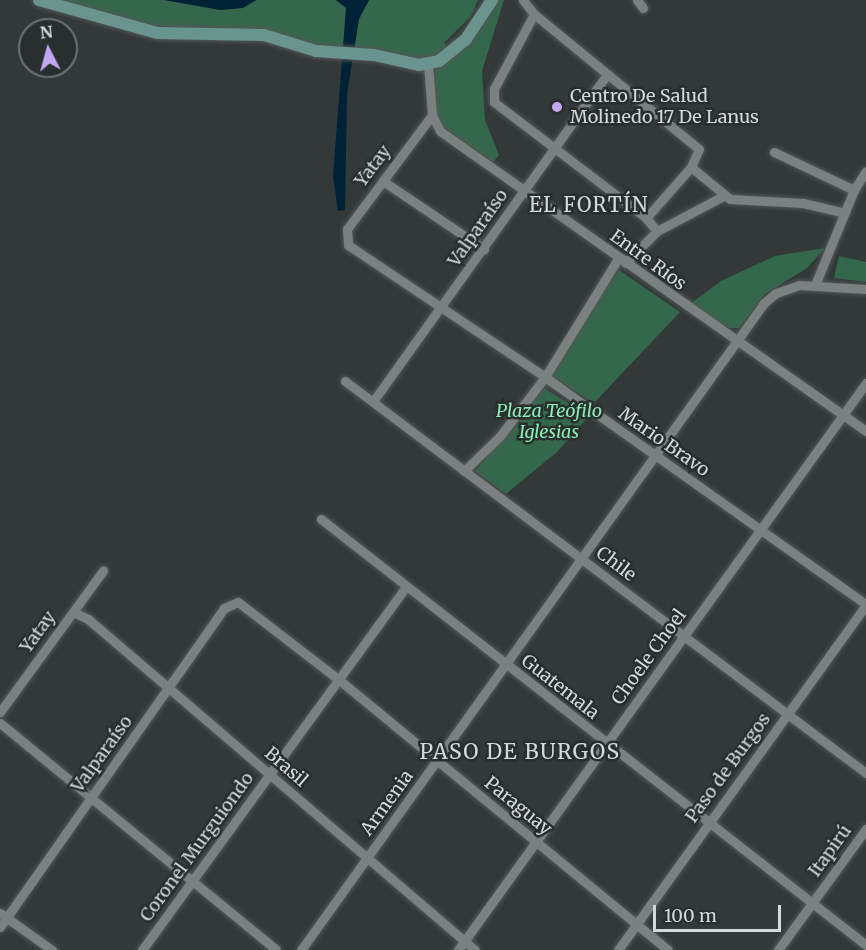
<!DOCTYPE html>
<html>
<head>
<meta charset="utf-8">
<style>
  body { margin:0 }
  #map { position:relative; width:866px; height:950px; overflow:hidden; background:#333838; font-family:Merriweather,serif }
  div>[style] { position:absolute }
  .green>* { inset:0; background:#34684c }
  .water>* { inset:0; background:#002237 }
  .roads { filter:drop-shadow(0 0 2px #535757) drop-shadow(0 0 2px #535757) }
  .street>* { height:9px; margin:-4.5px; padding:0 4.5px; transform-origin:4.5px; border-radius:4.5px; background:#7b8080 }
  .secondary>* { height:12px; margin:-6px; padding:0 6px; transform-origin:6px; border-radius:6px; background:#6a958e }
  .dots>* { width:16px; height:16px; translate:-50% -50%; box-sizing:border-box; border:3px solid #292e2e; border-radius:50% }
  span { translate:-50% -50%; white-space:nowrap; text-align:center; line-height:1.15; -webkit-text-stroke:5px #292e2e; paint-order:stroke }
  .poi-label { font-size:18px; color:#d6d9d9 }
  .left { translate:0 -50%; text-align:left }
  .street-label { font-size:18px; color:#d6d9d9 }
  .park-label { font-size:18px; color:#8aedb5; font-style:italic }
  .neighbourhood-label { font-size:20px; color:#d6d9d9; letter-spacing:1.5px }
  .quarter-label { font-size:21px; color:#d6d9d9; letter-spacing:1.5px }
  .north { position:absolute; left:18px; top:18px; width:60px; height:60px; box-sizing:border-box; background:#292e2e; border:2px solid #6e7272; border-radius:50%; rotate:354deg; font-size:16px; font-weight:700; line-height:24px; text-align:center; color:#d6d9d9 }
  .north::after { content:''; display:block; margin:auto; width:21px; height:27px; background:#c3a7f2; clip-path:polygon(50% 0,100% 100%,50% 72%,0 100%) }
  .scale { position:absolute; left:653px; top:905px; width:128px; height:27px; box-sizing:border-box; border:3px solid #d6d9d9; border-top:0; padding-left:8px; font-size:18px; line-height:21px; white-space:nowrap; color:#d6d9d9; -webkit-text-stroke:4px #292e2e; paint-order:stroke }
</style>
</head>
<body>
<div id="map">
  <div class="green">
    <i style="clip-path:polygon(62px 0,164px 0,243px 8px,256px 0,336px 0,346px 8px,344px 48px,326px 48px,272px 32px,138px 25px)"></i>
    <i style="clip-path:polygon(369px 0,478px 0,471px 16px,444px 43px,448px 48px,427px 60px,354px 49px,359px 19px)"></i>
    <i style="clip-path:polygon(495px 0,504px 0,482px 71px,485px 120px,499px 155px,493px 162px,442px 126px,437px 117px,434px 75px,437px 66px)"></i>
    <i style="clip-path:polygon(825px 248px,807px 268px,765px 294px,739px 328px,729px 328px,690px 304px,721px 281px,775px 256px)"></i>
    <i style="clip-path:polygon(839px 256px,866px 262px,866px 282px,834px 278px)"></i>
    <i style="clip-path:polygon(619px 270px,680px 312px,594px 403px,548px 374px)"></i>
    <i style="clip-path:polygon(544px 388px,589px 416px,557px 452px,506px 494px,475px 471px)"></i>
  </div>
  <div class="water">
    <i style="clip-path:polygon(164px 0,256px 0,243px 8px,220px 10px)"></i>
    <i style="clip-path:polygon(336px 0,369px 0,359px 19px,347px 94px,345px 210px,338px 211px,333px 176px,346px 8px)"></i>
  </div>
  <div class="roads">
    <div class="street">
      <i style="left:523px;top:0;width:18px;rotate:52deg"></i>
      <i style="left:534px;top:14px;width:213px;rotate:39.3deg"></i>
      <i style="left:699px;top:149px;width:20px;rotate:114deg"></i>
      <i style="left:691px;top:167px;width:68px;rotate:131.4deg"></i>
      <i style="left:646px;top:218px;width:17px;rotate:50deg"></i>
      <i style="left:657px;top:231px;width:45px;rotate:135deg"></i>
      <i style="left:637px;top:0;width:10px;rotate:53deg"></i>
      <i style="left:534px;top:14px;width:85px;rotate:118.1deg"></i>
      <i style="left:494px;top:89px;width:13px;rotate:90deg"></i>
      <i style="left:494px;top:102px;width:191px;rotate:37.3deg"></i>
      <i style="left:428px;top:64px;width:51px;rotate:85.5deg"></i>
      <i style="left:432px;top:115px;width:18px;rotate:63deg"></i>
      <i style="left:440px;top:131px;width:521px;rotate:35.15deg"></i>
      <i style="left:432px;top:115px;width:142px;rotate:126.7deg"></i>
      <i style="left:347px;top:229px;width:16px;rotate:86deg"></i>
      <i style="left:348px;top:245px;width:237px;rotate:33.8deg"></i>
      <i style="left:545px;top:377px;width:393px;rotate:35.3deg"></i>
      <i style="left:774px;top:152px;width:89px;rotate:25.4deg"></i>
      <i style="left:691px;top:167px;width:50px;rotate:39.4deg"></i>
      <i style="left:730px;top:199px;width:73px;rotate:3.1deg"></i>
      <i style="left:803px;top:203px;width:43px;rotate:13.4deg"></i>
      <i style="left:383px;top:181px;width:122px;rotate:34deg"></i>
      <i style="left:657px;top:231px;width:75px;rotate:-27.9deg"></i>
      <i style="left:815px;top:285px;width:103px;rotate:-67.7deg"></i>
      <i style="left:854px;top:190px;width:22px;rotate:-58deg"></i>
      <i style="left:345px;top:381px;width:652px;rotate:36.96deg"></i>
      <i style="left:374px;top:400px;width:401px;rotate:-54.4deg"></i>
      <i style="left:464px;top:471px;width:50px;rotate:-44.2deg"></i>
      <i style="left:500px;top:436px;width:74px;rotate:-52.7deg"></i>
      <i style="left:545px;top:377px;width:139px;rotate:-58.3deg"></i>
      <i style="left:321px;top:519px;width:692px;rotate:38.01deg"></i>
      <i style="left:73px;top:612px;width:17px;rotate:25deg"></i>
      <i style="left:88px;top:619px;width:509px;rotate:40.54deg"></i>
      <i style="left:0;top:712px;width:175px;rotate:-53.9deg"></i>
      <i style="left:0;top:723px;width:357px;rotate:39.4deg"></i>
      <i style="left:0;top:913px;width:64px;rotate:35.4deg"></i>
      <i style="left:0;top:927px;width:390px;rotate:-54.9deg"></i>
      <i style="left:224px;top:608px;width:15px;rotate:-23deg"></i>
      <i style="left:238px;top:602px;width:126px;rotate:37.6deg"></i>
      <i style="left:338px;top:679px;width:427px;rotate:39.4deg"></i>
      <i style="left:142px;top:950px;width:447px;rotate:-54deg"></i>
      <i style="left:301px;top:950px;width:796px;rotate:-54.41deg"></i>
      <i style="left:764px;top:303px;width:16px;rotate:-40deg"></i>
      <i style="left:776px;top:293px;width:24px;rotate:-19deg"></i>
      <i style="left:799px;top:285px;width:67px;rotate:3.4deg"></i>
      <i style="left:458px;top:950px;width:699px;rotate:-54.26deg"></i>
      <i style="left:618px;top:950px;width:425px;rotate:-54.3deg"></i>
      <i style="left:778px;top:950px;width:150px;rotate:-54deg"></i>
    </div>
    <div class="secondary">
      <i style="left:39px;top:0;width:123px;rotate:15.6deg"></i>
      <i style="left:157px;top:33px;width:107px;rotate:1.1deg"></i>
      <i style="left:264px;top:35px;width:54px;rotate:17.1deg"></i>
      <i style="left:316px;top:51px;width:58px;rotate:3.9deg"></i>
      <i style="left:374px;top:55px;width:46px;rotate:12.5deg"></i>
      <i style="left:419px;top:65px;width:20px;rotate:-11deg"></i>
      <i style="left:439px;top:61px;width:35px;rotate:-39deg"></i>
      <i style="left:466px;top:39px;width:47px;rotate:-56.3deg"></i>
    </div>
  </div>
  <div class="dots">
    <i style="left:557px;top:107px;background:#c3a7f2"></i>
  </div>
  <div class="poi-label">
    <span class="left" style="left:570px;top:107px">Centro De Salud<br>Molinedo 17 De Lanus</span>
  </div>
  <div class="street-label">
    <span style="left:373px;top:166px;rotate:-53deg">Yatay</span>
    <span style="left:478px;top:228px;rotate:-55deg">Valparaíso</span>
    <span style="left:648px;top:260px;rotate:36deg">Entre Ríos</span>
    <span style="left:664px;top:442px;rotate:35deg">Mario Bravo</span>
    <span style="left:616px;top:564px;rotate:37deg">Chile</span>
    <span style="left:38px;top:632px;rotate:-54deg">Yatay</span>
    <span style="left:649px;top:657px;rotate:-54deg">Choele Choel</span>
    <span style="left:560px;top:687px;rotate:38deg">Guatemala</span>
    <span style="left:102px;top:754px;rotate:-54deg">Valparaíso</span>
    <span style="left:286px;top:767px;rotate:41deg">Brasil</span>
    <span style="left:728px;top:768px;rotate:-54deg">Paso de Burgos</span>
    <span style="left:387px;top:803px;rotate:-54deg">Armenia</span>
    <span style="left:518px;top:806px;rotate:39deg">Paraguay</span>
    <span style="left:197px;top:847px;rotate:-54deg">Coronel Murguiondo</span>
    <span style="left:830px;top:851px;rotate:-54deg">Itapirú</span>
  </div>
  <div class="park-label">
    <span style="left:549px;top:422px">Plaza Teófilo<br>Iglesias</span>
  </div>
  <div class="neighbourhood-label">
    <span style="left:589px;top:204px">EL FORTÍN</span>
  </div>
  <div class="quarter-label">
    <span style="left:520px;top:752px">PASO DE BURGOS</span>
  </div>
  <div class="north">N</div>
  <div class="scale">100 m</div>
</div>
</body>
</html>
